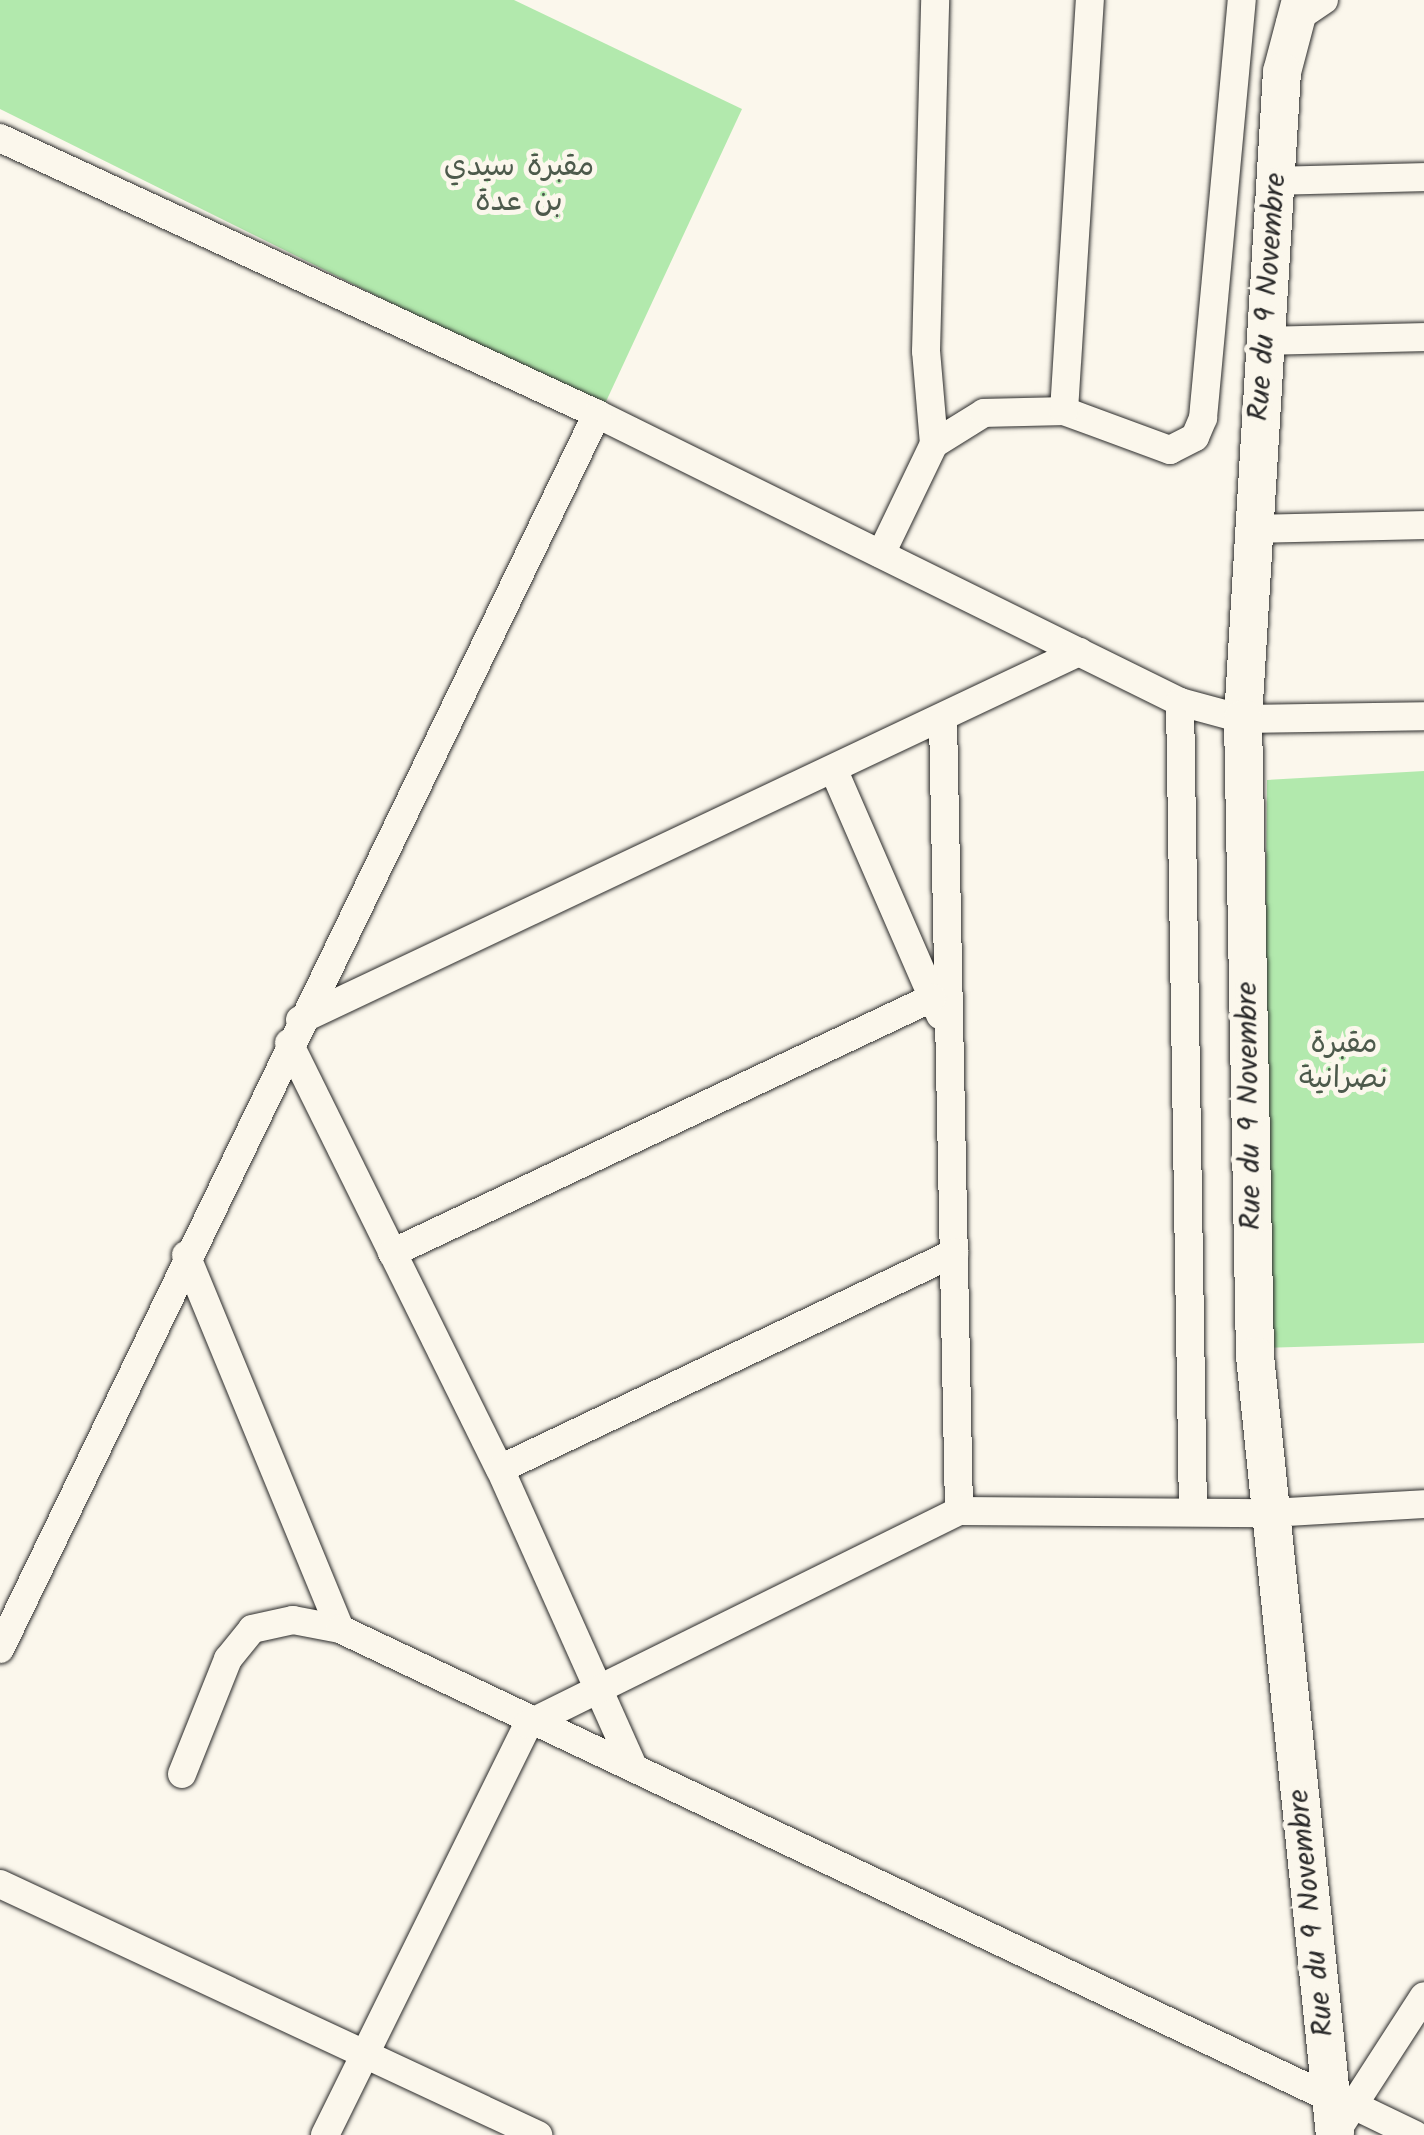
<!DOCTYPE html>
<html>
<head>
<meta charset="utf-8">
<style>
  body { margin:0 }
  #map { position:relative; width:1424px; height:2135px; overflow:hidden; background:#fbf7ec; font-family:Kalam,"Playpen Sans Arabic",sans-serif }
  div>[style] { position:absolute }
  .green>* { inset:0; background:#b2e9ad }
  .roads { filter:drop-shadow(0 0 2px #2b2b2b) drop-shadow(0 0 2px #2b2b2b) }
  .minor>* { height:28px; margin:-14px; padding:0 14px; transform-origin:14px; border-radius:14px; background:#fbf7ec }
  .secondary>* { height:38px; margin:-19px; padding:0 19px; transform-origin:19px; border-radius:19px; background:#fbf7ec }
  span { translate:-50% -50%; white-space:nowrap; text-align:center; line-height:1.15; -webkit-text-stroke:10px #fbf7ec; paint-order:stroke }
  .park-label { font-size:30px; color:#4d5a4c }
  .street-label { font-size:30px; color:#2b2b2b }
</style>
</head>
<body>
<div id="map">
  <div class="green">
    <i style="clip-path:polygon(0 0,514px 0,742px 109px,603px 408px,0 109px)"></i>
    <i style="clip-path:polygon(1424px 771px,1424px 1343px,1261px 1348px,1267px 780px)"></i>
  </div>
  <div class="roads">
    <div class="minor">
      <i style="left:1290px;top:23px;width:41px;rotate:-34.1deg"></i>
      <i style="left:0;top:138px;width:658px;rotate:24.81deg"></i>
      <i style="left:597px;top:414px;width:650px;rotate:26.29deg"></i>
      <i style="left:1180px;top:702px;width:65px;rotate:15.1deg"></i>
      <i style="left:1243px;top:719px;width:181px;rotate:-0.9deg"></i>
      <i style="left:1275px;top:181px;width:149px;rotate:-1.5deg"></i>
      <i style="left:1265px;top:341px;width:159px;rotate:-1.4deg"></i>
      <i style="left:1064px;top:411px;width:113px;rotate:20.2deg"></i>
      <i style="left:1170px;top:450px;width:28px;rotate:-27deg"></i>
      <i style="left:1195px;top:437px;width:21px;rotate:-67deg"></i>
      <i style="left:1203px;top:418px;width:420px;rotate:-84.7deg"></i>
      <i style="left:934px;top:444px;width:93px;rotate:-94.9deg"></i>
      <i style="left:926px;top:351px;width:351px;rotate:-88.5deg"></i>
      <i style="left:1254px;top:529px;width:170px;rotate:-1.3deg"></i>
      <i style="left:881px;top:554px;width:122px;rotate:-64.3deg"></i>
      <i style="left:934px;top:444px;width:59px;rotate:-31.8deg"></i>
      <i style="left:984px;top:413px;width:80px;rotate:-1.4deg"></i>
      <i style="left:1064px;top:411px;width:412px;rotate:-86.4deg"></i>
      <i style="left:1180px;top:702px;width:807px;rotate:89.08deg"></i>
      <i style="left:943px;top:720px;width:791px;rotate:88.84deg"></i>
      <i style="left:835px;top:773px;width:264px;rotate:66.5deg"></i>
      <i style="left:300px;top:1020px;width:862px;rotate:-25.29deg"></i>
      <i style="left:289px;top:1043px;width:475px;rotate:63.7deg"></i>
      <i style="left:500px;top:1469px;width:325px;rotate:65.9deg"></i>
      <i style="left:392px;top:1253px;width:597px;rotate:-25.28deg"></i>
      <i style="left:186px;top:1255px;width:404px;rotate:67.6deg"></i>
      <i style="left:500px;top:1469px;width:503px;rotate:-25.44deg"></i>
      <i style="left:0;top:1649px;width:1372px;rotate:-64.2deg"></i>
      <i style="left:182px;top:1774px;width:124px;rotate:-68.2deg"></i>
      <i style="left:228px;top:1659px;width:38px;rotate:-51deg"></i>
      <i style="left:252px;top:1629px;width:42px;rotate:-12.4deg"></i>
      <i style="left:293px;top:1620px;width:48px;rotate:10.8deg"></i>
      <i style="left:340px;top:1629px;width:1098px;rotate:25.35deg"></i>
      <i style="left:0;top:1884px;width:594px;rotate:25.01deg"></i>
      <i style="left:1351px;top:2104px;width:71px;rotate:25.8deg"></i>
      <i style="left:1338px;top:2129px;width:158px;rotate:-57.1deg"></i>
      <i style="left:325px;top:2135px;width:458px;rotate:-63.7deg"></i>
      <i style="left:528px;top:1724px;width:481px;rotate:-26.3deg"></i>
      <i style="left:959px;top:1511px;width:311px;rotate:0.4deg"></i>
      <i style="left:1270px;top:1513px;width:154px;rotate:-3.3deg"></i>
    </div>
    <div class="secondary">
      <i style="left:1301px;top:0;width:74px;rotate:104.8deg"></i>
      <i style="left:1282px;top:72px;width:648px;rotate:93.45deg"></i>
      <i style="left:1243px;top:719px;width:637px;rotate:88.92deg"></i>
      <i style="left:1255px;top:1356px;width:783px;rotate:84.14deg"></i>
    </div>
  </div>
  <div class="park-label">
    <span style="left:519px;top:184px">مقبرة سيدي<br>بن عدة</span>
    <span style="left:1344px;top:1061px">مقبرة<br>نصرانية</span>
  </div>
  <div class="street-label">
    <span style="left:1268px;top:297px;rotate:-86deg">Rue du 9 Novembre</span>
    <span style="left:1250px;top:1106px;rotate:-91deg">Rue du 9 Novembre</span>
    <span style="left:1312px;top:1913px;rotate:-96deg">Rue du 9 Novembre</span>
  </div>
</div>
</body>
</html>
